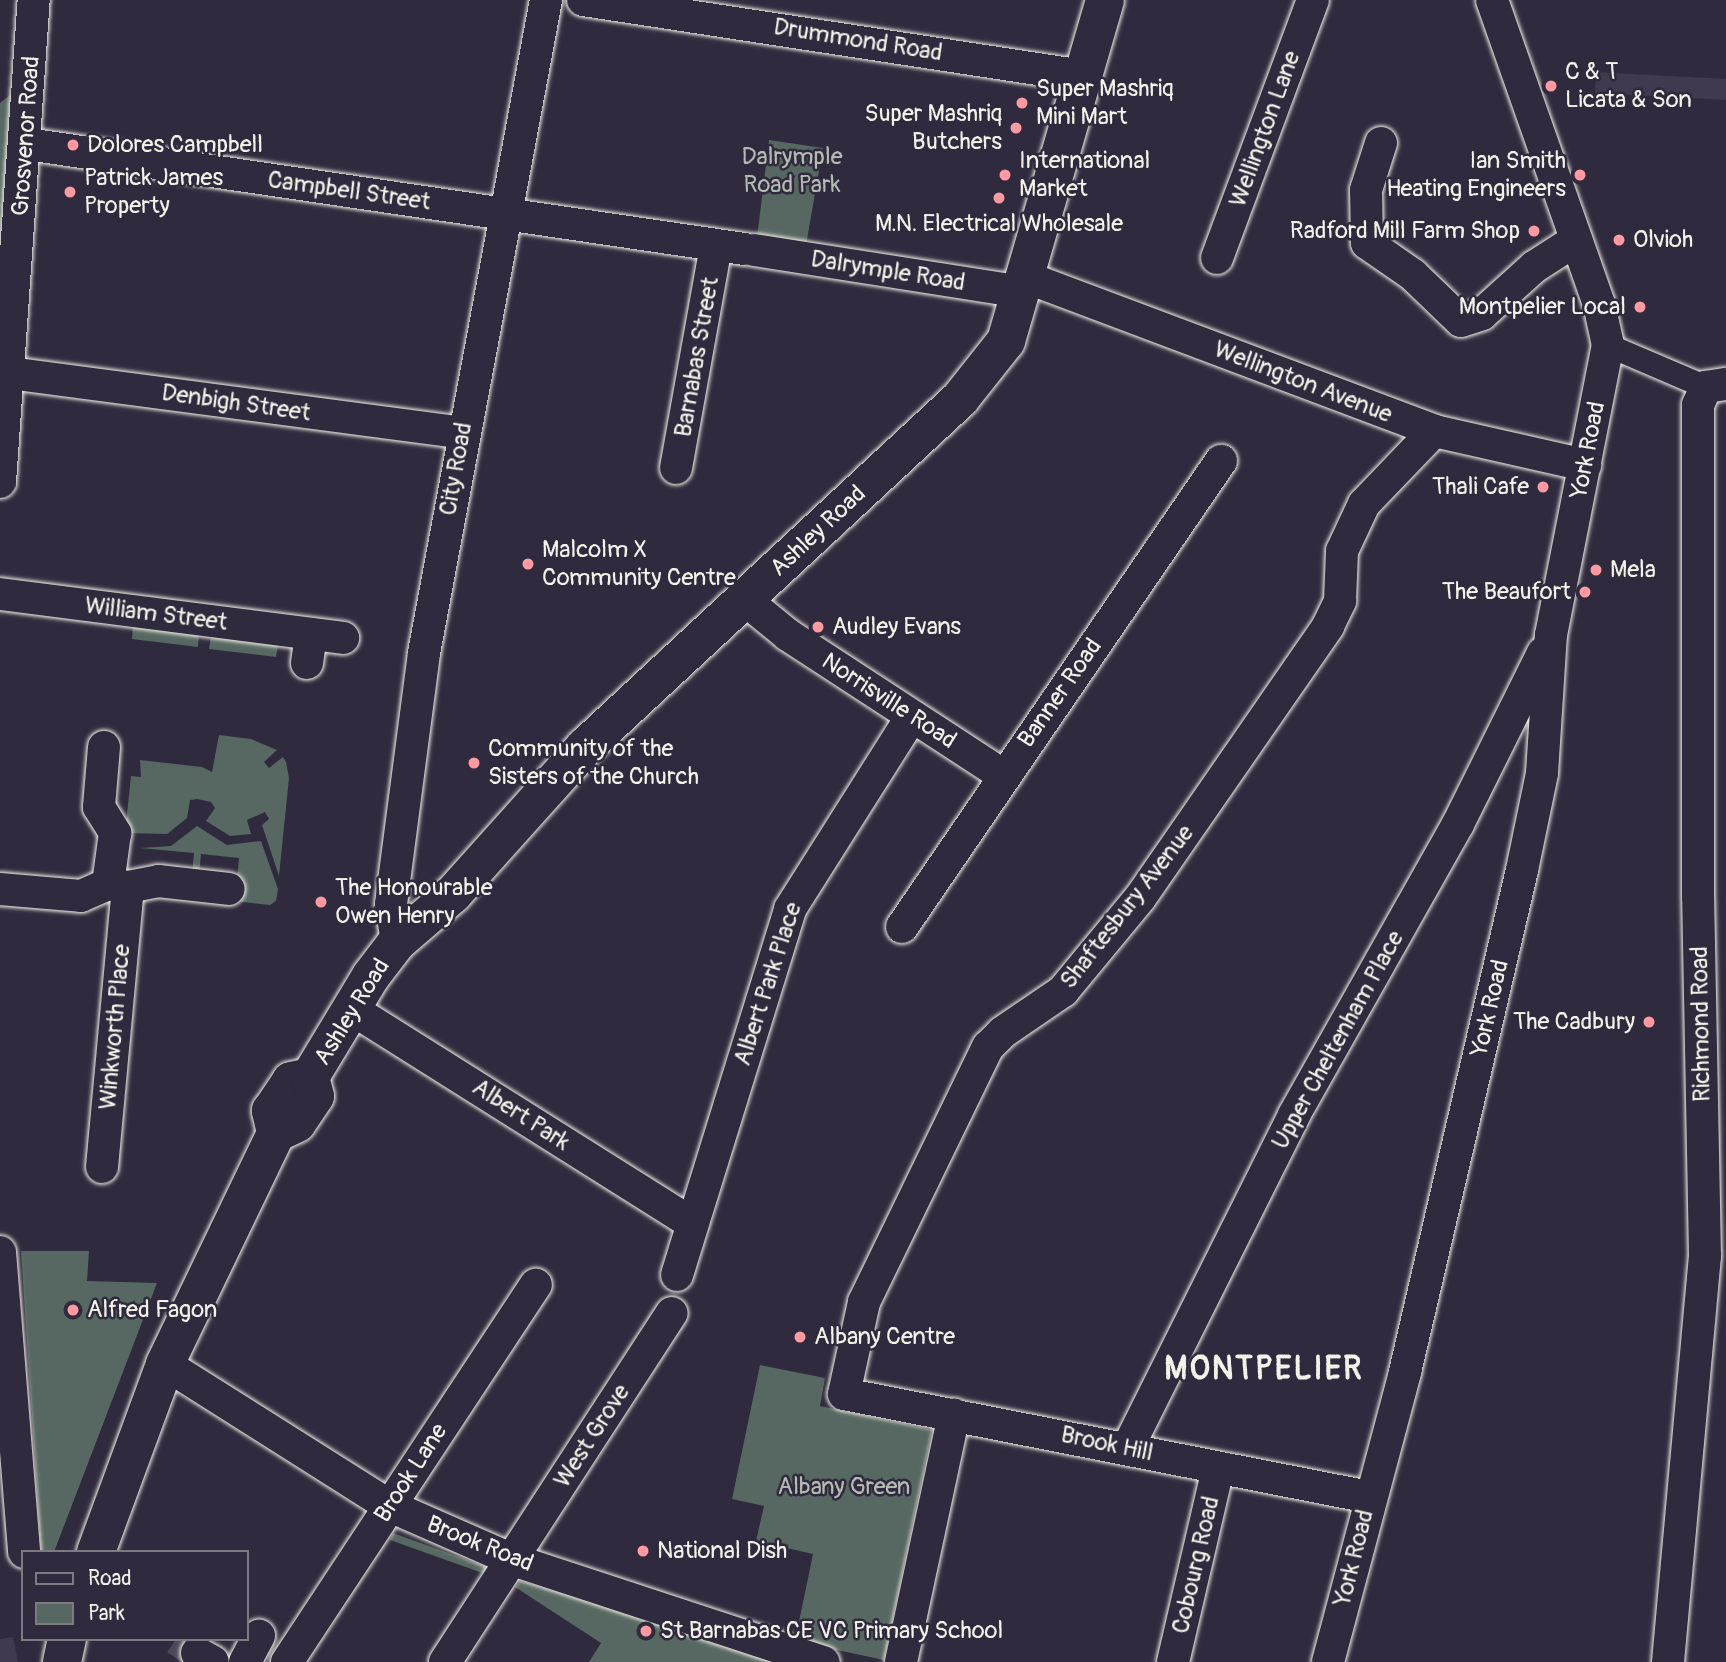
<!DOCTYPE html>
<html>
<head>
<meta charset="utf-8">
<style>
  body { margin:0 }
  #map { position:relative; width:1726px; height:1662px; overflow:hidden; background:#2f2a3d; font-family:Pangolin,sans-serif }
  div>[style] { position:absolute }
  .built>* { inset:0; background:#40394f }
  .green>* { inset:0; background:#566861 }
  .minor-tunnel>* { height:32px; margin-top:-16px; transform-origin:0; background:repeating-linear-gradient(90deg,#4d4857 0 32px,transparent 0 48px) }
  .roads { filter:drop-shadow(0 0 2px #f4f1e8) drop-shadow(0 0 2px #f4f1e8) }
  .pedestrian>* { height:23px; margin:-11.5px; padding:0 11.5px; transform-origin:11.5px; border-radius:11.5px; background:#2f2a3d }
  .minor>* { height:32px; margin:-16px; padding:0 16px; transform-origin:16px; border-radius:16px; background:#2f2a3d }
  .secondary>* { height:38px; margin:-19px; padding:0 19px; transform-origin:19px; border-radius:19px; background:#2f2a3d }
  .dots>* { width:19px; height:19px; translate:-50% -50%; box-sizing:border-box; border:4px solid #2f2a3d; border-radius:50% }
  span { translate:-50% -50%; white-space:nowrap; text-align:center; line-height:1.15; -webkit-text-stroke:5px #2f2a3d; paint-order:stroke }
  .street-label { font-size:24px; color:#f4f1e8 }
  .poi-label { font-size:24px; color:#f4f1e8 }
  .left { translate:0 -50%; text-align:left }
  .right { translate:-100% -50%; text-align:right }
  .park-label { font-size:24px; color:#b5bab2 }
  .district-label { font-size:32px; color:#f4f1e8; font-weight:700; letter-spacing:2px }
  .legend { position:absolute; left:21px; top:1550px; width:228px; height:91px; box-sizing:border-box; background:#2f2a3d; border:2px solid #7e7a81; margin:0; padding:9px 12px; list-style:none; font-size:21px; color:#f4f1e8 }
  .legend li { display:flex; align-items:center; gap:14px; height:35px }
  .legend b { width:35px; border:2px solid #7e7a81 }
</style>
</head>
<body>
<div id="map">
  <div class="built">
    <i style="clip-path:polygon(1596px 72px,1726px 79px,1726px 100px,1595px 93px)"></i>
    <i style="clip-path:polygon(13px 1637px,18px 1662px,0 1662px,0 1639px)"></i>
  </div>
  <div class="green">
    <i style="clip-path:polygon(11px 94px,0 248px,0 103px)"></i>
    <i style="clip-path:polygon(769px 140px,823px 148px,805px 251px,756px 246px)"></i>
    <i style="clip-path:polygon(133px 626px,199px 634px,198px 647px,132px 639px)"></i>
    <i style="clip-path:polygon(211px 636px,278px 645px,276px 657px,209px 649px)"></i>
    <i style="clip-path:polygon(219px 735px,251px 739px,277px 750px,264px 762px,269px 768px,283px 757px,286px 762px,289px 778px,279px 876px,262px 825px,269px 819px,265px 812px,247px 820px,251px 834px,230px 836px,206px 821px,215px 808px,211px 802px,197px 799px,190px 800px,187px 818px,167px 834px,125px 833px,131px 776px,141px 777px,140px 760px,202px 767px,212px 772px)"></i>
    <i style="clip-path:polygon(197px 826px,227px 845px,261px 841px,278px 889px,276px 901px,270px 905px,235px 901px,239px 858px,201px 854px,199px 876px,192px 875px,194px 853px,140px 848px,171px 846px)"></i>
    <i style="clip-path:polygon(21px 1251px,89px 1251px,87px 1281px,157px 1283px,54px 1552px,41px 1552px)"></i>
    <i style="clip-path:polygon(760px 1365px,825px 1378px,820px 1406px,932px 1430px,884px 1660px,795px 1641px,813px 1554px,756px 1541px,764px 1506px,732px 1499px)"></i>
    <i style="clip-path:polygon(393px 1533px,492px 1569px,488px 1575px,390px 1540px)"></i>
    <i style="clip-path:polygon(521px 1581px,621px 1611px,779px 1662px,589px 1662px,601px 1643px,515px 1587px)"></i>
  </div>
  <div class="minor-tunnel">
    <i style="left:176px;top:1639px;width:25px;rotate:34deg"></i>
  </div>
  <div class="roads">
    <div class="pedestrian">
      <i style="left:1608px;top:345px;width:107px;rotate:23.2deg"></i>
    </div>
    <div class="minor">
      <i style="left:583px;top:0;width:506px;rotate:8.64deg"></i>
      <i style="left:1381px;top:143px;width:49px;rotate:107.7deg"></i>
      <i style="left:1366px;top:190px;width:53px;rotate:88.9deg"></i>
      <i style="left:1367px;top:243px;width:56px;rotate:34.8deg"></i>
      <i style="left:1413px;top:275px;width:66px;rotate:43.8deg"></i>
      <i style="left:1461px;top:321px;width:22px;rotate:-18deg"></i>
      <i style="left:1482px;top:314px;width:70px;rotate:-42.1deg"></i>
      <i style="left:1534px;top:267px;width:50px;rotate:-32.7deg"></i>
      <i style="left:27px;top:144px;width:725px;rotate:8.33deg"></i>
      <i style="left:754px;top:250px;width:271px;rotate:8.9deg"></i>
      <i style="left:1217px;top:258px;width:275px;rotate:-69.6deg"></i>
      <i style="left:1028px;top:278px;width:434px;rotate:20.6deg"></i>
      <i style="left:1434px;top:431px;width:155px;rotate:12.7deg"></i>
      <i style="left:9px;top:373px;width:457px;rotate:7.5deg"></i>
      <i style="left:676px;top:468px;width:226px;rotate:-79.8deg"></i>
      <i style="left:0;top:482px;width:483px;rotate:-86deg"></i>
      <i style="left:0;top:594px;width:346px;rotate:7.3deg"></i>
      <i style="left:744px;top:599px;width:57px;rotate:39.3deg"></i>
      <i style="left:788px;top:635px;width:257px;rotate:33.1deg"></i>
      <i style="left:307px;top:663px;width:29px;rotate:-82deg"></i>
      <i style="left:104px;top:747px;width:60px;rotate:94.8deg"></i>
      <i style="left:99px;top:807px;width:31px;rotate:58deg"></i>
      <i style="left:115px;top:833px;width:51px;rotate:97.8deg"></i>
      <i style="left:0;top:889px;width:81px;rotate:4.9deg"></i>
      <i style="left:81px;top:896px;width:30px;rotate:-24deg"></i>
      <i style="left:108px;top:884px;width:20px;rotate:9deg"></i>
      <i style="left:128px;top:887px;width:31px;rotate:-11deg"></i>
      <i style="left:158px;top:881px;width:71px;rotate:6.4deg"></i>
      <i style="left:902px;top:927px;width:565px;rotate:-55.61deg"></i>
      <i style="left:397px;top:942px;width:38px;rotate:-99deg"></i>
      <i style="left:391px;top:904px;width:253px;rotate:-82.5deg"></i>
      <i style="left:424px;top:653px;width:664px;rotate:-79.42deg"></i>
      <i style="left:350px;top:1008px;width:404px;rotate:32.2deg"></i>
      <i style="left:102px;top:1167px;width:281px;rotate:-84.7deg"></i>
      <i style="left:0;top:1252px;width:301px;rotate:85.4deg"></i>
      <i style="left:677px;top:1275px;width:383px;rotate:-72.8deg"></i>
      <i style="left:790px;top:909px;width:228px;rotate:-57.7deg"></i>
      <i style="left:165px;top:1364px;width:266px;rotate:32.3deg"></i>
      <i style="left:390px;top:1506px;width:134px;rotate:23.7deg"></i>
      <i style="left:513px;top:1560px;width:327px;rotate:18.2deg"></i>
      <i style="left:1128px;top:1447px;width:371px;rotate:-63.4deg"></i>
      <i style="left:1294px;top:1115px;width:334px;rotate:-60.6deg"></i>
      <i style="left:1458px;top:824px;width:191px;rotate:-63.6deg"></i>
      <i style="left:1369px;top:1497px;width:535px;rotate:-168.9deg"></i>
      <i style="left:844px;top:1394px;width:94px;rotate:-77.7deg"></i>
      <i style="left:864px;top:1302px;width:284px;rotate:-64.1deg"></i>
      <i style="left:988px;top:1047px;width:21px;rotate:-45deg"></i>
      <i style="left:1003px;top:1032px;width:73px;rotate:-34.3deg"></i>
      <i style="left:1063px;top:991px;width:121px;rotate:-50.4deg"></i>
      <i style="left:1140px;top:898px;width:331px;rotate:-55.3deg"></i>
      <i style="left:1328px;top:626px;width:28px;rotate:-64deg"></i>
      <i style="left:1340px;top:601px;width:50px;rotate:-87.7deg"></i>
      <i style="left:1342px;top:551px;width:52px;rotate:-64.9deg"></i>
      <i style="left:1364px;top:504px;width:101px;rotate:-46.2deg"></i>
      <i style="left:197px;top:1653px;width:18px;rotate:29deg"></i>
      <i style="left:245px;top:1662px;width:30px;rotate:-62deg"></i>
      <i style="left:287px;top:1662px;width:452px;rotate:-56.6deg"></i>
      <i style="left:445px;top:1662px;width:416px;rotate:-57deg"></i>
      <i style="left:901px;top:1662px;width:253px;rotate:-77.9deg"></i>
      <i style="left:1173px;top:1662px;width:198px;rotate:-76.9deg"></i>
      <i style="left:1328px;top:1662px;width:300px;rotate:-75.1deg"></i>
      <i style="left:1405px;top:1372px;width:515px;rotate:-76.88deg"></i>
      <i style="left:1522px;top:870px;width:99px;rotate:-78.3deg"></i>
      <i style="left:1542px;top:773px;width:138px;rotate:-86.3deg"></i>
      <i style="left:1551px;top:635px;width:296px;rotate:-78.9deg"></i>
      <i style="left:1608px;top:345px;width:42px;rotate:-102.4deg"></i>
      <i style="left:1599px;top:304px;width:322px;rotate:-109.4deg"></i>
      <i style="left:1668px;top:1662px;width:408px;rotate:-84.8deg"></i>
      <i style="left:1705px;top:1256px;width:359px;rotate:-91.1deg"></i>
      <i style="left:1698px;top:897px;width:492px;rotate:-90deg"></i>
      <i style="left:1698px;top:405px;width:20px;rotate:-66deg"></i>
      <i style="left:1706px;top:387px;width:20px;rotate:-9deg"></i>
    </div>
    <div class="secondary">
      <i style="left:276px;top:1133px;width:23px;rotate:-103deg"></i>
      <i style="left:271px;top:1111px;width:36px;rotate:-56deg"></i>
      <i style="left:291px;top:1081px;width:19px;rotate:-12deg"></i>
      <i style="left:96px;top:1552px;width:200px;rotate:-69.8deg"></i>
      <i style="left:165px;top:1364px;width:256px;rotate:-64.3deg"></i>
      <i style="left:276px;top:1133px;width:23px;rotate:-25deg"></i>
      <i style="left:297px;top:1123px;width:32px;rotate:-56deg"></i>
      <i style="left:315px;top:1096px;width:20px;rotate:-105deg"></i>
      <i style="left:310px;top:1077px;width:118px;rotate:-58.9deg"></i>
      <i style="left:371px;top:976px;width:43px;rotate:-52.6deg"></i>
      <i style="left:397px;top:942px;width:74px;rotate:-40.6deg"></i>
      <i style="left:453px;top:894px;width:198px;rotate:-48.1deg"></i>
      <i style="left:585px;top:747px;width:512px;rotate:-42.86deg"></i>
      <i style="left:960px;top:399px;width:74px;rotate:-51.6deg"></i>
      <i style="left:1006px;top:341px;width:355px;rotate:-73.8deg"></i>
      <i style="left:62px;top:1662px;width:24px;rotate:-78deg"></i>
    </div>
  </div>
  <div class="dots">
    <i style="left:1551px;top:86px;background:#ff9aa2"></i>
    <i style="left:1022px;top:103px;background:#ff9aa2"></i>
    <i style="left:1016px;top:128px;background:#ff9aa2"></i>
    <i style="left:73px;top:145px;background:#ff9aa2"></i>
    <i style="left:1005px;top:175px;background:#ff9aa2"></i>
    <i style="left:1580px;top:175px;background:#ff9aa2"></i>
    <i style="left:70px;top:192px;background:#ff9aa2"></i>
    <i style="left:999px;top:198px;background:#ff9aa2"></i>
    <i style="left:1534px;top:231px;background:#ff9aa2"></i>
    <i style="left:1619px;top:240px;background:#ff9aa2"></i>
    <i style="left:1640px;top:307px;background:#ff9aa2"></i>
    <i style="left:1543px;top:487px;background:#ff9aa2"></i>
    <i style="left:528px;top:564px;background:#ff9aa2"></i>
    <i style="left:1596px;top:570px;background:#ff9aa2"></i>
    <i style="left:1585px;top:592px;background:#ff9aa2"></i>
    <i style="left:818px;top:627px;background:#ff9aa2"></i>
    <i style="left:474px;top:763px;background:#ff9aa2"></i>
    <i style="left:321px;top:902px;background:#ff9aa2"></i>
    <i style="left:1649px;top:1022px;background:#ff9aa2"></i>
    <i style="left:73px;top:1310px;background:#ff9aa2"></i>
    <i style="left:800px;top:1337px;background:#ff9aa2"></i>
    <i style="left:643px;top:1551px;background:#ff9aa2"></i>
    <i style="left:646px;top:1631px;background:#ff9aa2"></i>
  </div>
  <div class="street-label">
    <span style="left:858px;top:40px;rotate:9deg">Drummond Road</span>
    <span style="left:1265px;top:129px;rotate:-70deg">Wellington Lane</span>
    <span style="left:26px;top:136px;rotate:-86deg">Grosvenor Road</span>
    <span style="left:349px;top:191px;rotate:8deg">Campbell Street</span>
    <span style="left:888px;top:271px;rotate:9deg">Dalrymple Road</span>
    <span style="left:697px;top:357px;rotate:-80deg">Barnabas Street</span>
    <span style="left:1303px;top:382px;rotate:21deg">Wellington Avenue</span>
    <span style="left:236px;top:403px;rotate:8deg">Denbigh Street</span>
    <span style="left:1588px;top:450px;rotate:-79deg">York Road</span>
    <span style="left:456px;top:469px;rotate:-80deg">City Road</span>
    <span style="left:818px;top:531px;rotate:-43deg">Ashley Road</span>
    <span style="left:156px;top:614px;rotate:7deg">William Street</span>
    <span style="left:1060px;top:693px;rotate:-55deg">Banner Road</span>
    <span style="left:889px;top:701px;rotate:33deg">Norrisville Road</span>
    <span style="left:1127px;top:907px;rotate:-52deg">Shaftesbury Avenue</span>
    <span style="left:768px;top:984px;rotate:-72deg">Albert Park Place</span>
    <span style="left:1490px;top:1008px;rotate:-77deg">York Road</span>
    <span style="left:352px;top:1012px;rotate:-58deg">Ashley Road</span>
    <span style="left:1701px;top:1024px;rotate:-91deg">Richmond Road</span>
    <span style="left:115px;top:1027px;rotate:-85deg">Winkworth Place</span>
    <span style="left:1338px;top:1040px;rotate:-61deg">Upper Cheltenham Place</span>
    <span style="left:521px;top:1115px;rotate:33deg">Albert Park</span>
    <span style="left:592px;top:1436px;rotate:-57deg">West Grove</span>
    <span style="left:1107px;top:1444px;rotate:12deg">Brook Hill</span>
    <span style="left:411px;top:1473px;rotate:-57deg">Brook Lane</span>
    <span style="left:480px;top:1544px;rotate:22deg">Brook Road</span>
    <span style="left:1354px;top:1558px;rotate:-76deg">York Road</span>
    <span style="left:1196px;top:1565px;rotate:-77deg">Cobourg Road</span>
  </div>
  <div class="poi-label">
    <span class="left" style="left:1565px;top:86px">C &amp; T<br>Licata &amp; Son</span>
    <span class="left" style="left:1036px;top:103px">Super Mashriq<br>Mini Mart</span>
    <span class="right" style="left:1002px;top:128px">Super Mashriq<br>Butchers</span>
    <span class="left" style="left:87px;top:145px">Dolores Campbell</span>
    <span class="left" style="left:1019px;top:175px">International<br>Market</span>
    <span class="right" style="left:1566px;top:175px">Ian Smith<br>Heating Engineers</span>
    <span class="left" style="left:84px;top:192px">Patrick James<br>Property</span>
    <span style="left:999px;top:224px">M.N. Electrical Wholesale</span>
    <span class="right" style="left:1520px;top:231px">Radford Mill Farm Shop</span>
    <span class="left" style="left:1633px;top:240px">Olvioh</span>
    <span class="right" style="left:1626px;top:307px">Montpelier Local</span>
    <span class="right" style="left:1529px;top:487px">Thali Cafe</span>
    <span class="left" style="left:542px;top:564px">Malcolm X<br>Community Centre</span>
    <span class="left" style="left:1610px;top:570px">Mela</span>
    <span class="right" style="left:1571px;top:592px">The Beaufort</span>
    <span class="left" style="left:832px;top:627px">Audley Evans</span>
    <span class="left" style="left:488px;top:763px">Community of the<br>Sisters of the Church</span>
    <span class="left" style="left:335px;top:902px">The Honourable<br>Owen Henry</span>
    <span class="right" style="left:1635px;top:1022px">The Cadbury</span>
    <span class="left" style="left:87px;top:1310px">Alfred Fagon</span>
    <span class="left" style="left:814px;top:1337px">Albany Centre</span>
    <span class="left" style="left:657px;top:1551px">National Dish</span>
    <span class="left" style="left:660px;top:1631px">St Barnabas CE VC Primary School</span>
  </div>
  <div class="park-label">
    <span style="left:792px;top:171px">Dalrymple<br>Road Park</span>
    <span style="left:844px;top:1487px">Albany Green</span>
  </div>
  <div class="district-label">
    <span style="left:1264px;top:1369px">MONTPELIER</span>
  </div>
  <ul class="legend">
  <li><b style="height:9px;background:#2f2a3d"></b>Road</li>
  <li><b style="height:19px;background:#566861"></b>Park</li>
  </ul>
</div>
</body>
</html>
